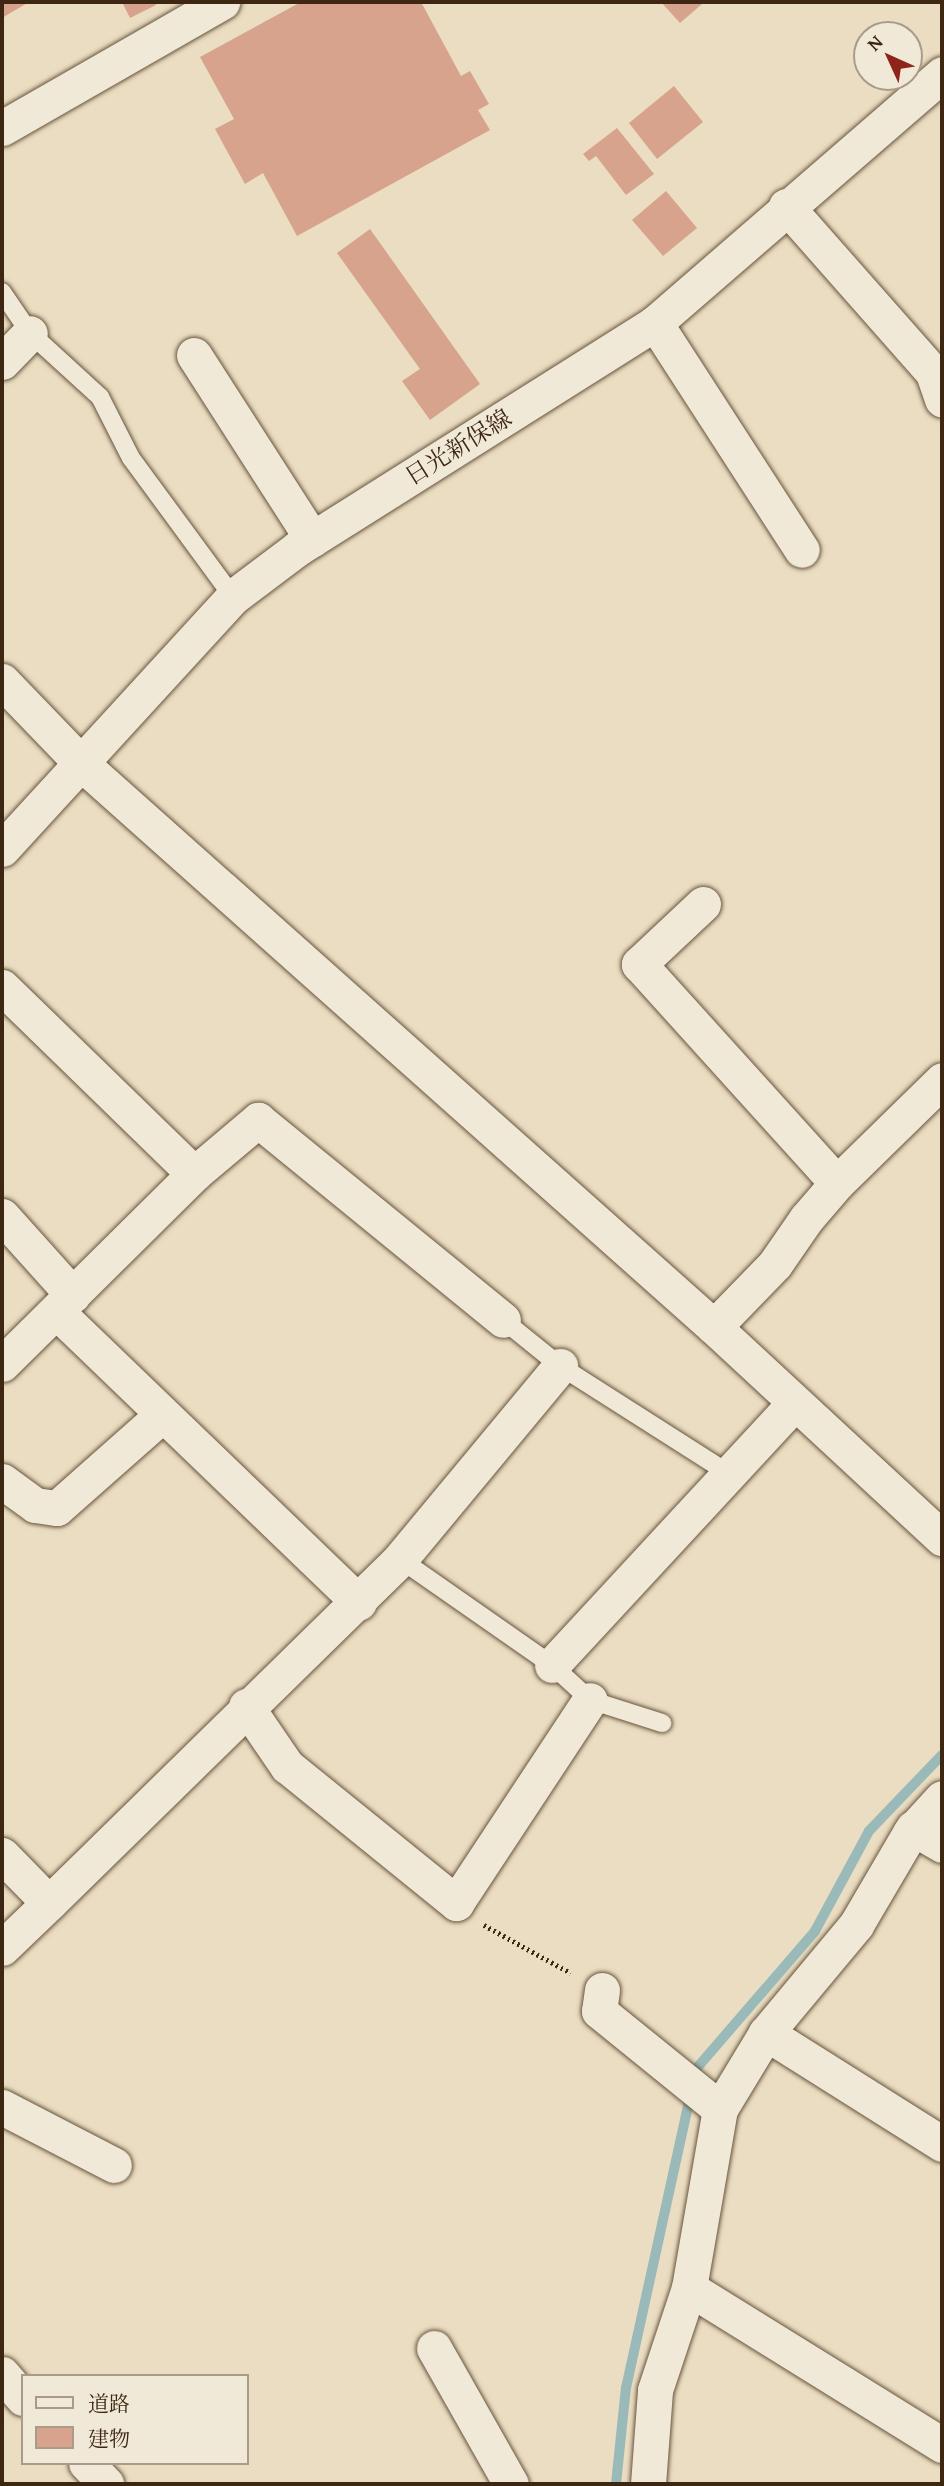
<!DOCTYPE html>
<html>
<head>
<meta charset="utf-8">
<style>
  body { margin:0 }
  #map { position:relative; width:944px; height:2486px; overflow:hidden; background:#eaddc1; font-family:"Gentium Book Plus","Noto Serif JP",serif }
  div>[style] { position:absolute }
  .stream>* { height:10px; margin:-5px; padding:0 5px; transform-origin:5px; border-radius:5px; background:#9ababa }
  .building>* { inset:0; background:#d7a38c }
  .path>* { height:4.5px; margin-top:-2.25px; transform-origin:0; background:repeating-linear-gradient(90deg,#3d2712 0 2px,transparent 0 5.5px) }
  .roads { filter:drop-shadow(0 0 2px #68543e) drop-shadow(0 0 2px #68543e) }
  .lane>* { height:18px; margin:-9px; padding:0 9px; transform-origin:9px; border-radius:9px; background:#f1e9d7 }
  .street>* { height:35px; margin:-17.5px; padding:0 17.5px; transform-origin:17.5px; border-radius:17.5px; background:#f1e9d7 }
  span { translate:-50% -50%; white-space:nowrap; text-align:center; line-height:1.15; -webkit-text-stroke:5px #f1e9d7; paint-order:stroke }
  .street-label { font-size:24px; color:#3d2712 }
  .frame { position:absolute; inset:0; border:4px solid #3d2712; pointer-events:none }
  .legend { position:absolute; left:21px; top:2374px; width:228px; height:91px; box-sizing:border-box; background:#f1e9d7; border:2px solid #a99b88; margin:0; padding:9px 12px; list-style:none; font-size:21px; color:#3d2712 }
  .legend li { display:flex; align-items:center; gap:14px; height:35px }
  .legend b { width:35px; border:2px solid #a99b88 }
  .north { position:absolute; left:853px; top:21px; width:70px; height:70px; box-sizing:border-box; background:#f1e9d7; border:2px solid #a99b88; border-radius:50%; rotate:315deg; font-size:19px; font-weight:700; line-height:28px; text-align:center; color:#3d2712 }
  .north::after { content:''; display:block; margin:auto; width:24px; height:32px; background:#8f2418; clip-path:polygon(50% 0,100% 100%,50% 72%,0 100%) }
</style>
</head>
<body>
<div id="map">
  <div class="stream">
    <i style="left:616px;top:2484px;width:97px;rotate:-84.1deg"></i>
    <i style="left:626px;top:2388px;width:327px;rotate:-77.6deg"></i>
    <i style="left:696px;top:2069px;width:182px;rotate:-49.2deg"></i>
    <i style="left:815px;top:1931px;width:114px;rotate:-61.6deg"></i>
    <i style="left:869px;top:1831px;width:105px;rotate:-46.2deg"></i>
  </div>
  <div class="building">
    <i style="clip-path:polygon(2px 2px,29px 2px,2px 18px)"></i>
    <i style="clip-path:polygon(122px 2px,154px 2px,156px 5px,130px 18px)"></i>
    <i style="clip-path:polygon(301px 2px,421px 2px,461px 76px,470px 71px,489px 104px,478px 110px,490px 130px,297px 236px,263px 173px,245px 184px,215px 129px,234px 119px,200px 57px)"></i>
    <i style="clip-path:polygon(661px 2px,700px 2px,702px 4px,680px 23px)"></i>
    <i style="clip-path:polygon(674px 86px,703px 122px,657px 159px,629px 123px)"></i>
    <i style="clip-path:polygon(617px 128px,654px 174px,626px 195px,596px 156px,589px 161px,583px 154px)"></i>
    <i style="clip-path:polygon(666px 191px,697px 228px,663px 256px,632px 220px)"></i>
    <i style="clip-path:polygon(370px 229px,480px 384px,430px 420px,402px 381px,420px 369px,337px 253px)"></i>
  </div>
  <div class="path">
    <i style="left:484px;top:1925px;width:99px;rotate:28.9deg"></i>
  </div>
  <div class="roads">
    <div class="lane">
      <i style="left:2px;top:292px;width:50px;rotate:55.7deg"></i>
      <i style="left:30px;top:333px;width:95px;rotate:42.4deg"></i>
      <i style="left:100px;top:397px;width:68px;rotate:63.1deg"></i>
      <i style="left:131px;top:458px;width:172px;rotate:53.7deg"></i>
      <i style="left:503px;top:1320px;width:73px;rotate:38.9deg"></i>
      <i style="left:560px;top:1366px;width:199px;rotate:32.5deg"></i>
      <i style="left:400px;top:1559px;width:185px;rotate:34.9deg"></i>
      <i style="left:552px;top:1665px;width:52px;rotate:42.6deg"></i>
      <i style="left:590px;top:1700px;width:76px;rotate:17.7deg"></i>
    </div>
    <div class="street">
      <i style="left:2px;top:128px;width:254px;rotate:-29.8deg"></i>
      <i style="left:786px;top:206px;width:222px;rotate:48.6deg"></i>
      <i style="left:933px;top:373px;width:28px;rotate:71deg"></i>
      <i style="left:655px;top:323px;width:270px;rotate:57.1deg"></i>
      <i style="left:194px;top:355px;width:219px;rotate:57.3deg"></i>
      <i style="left:2px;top:362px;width:40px;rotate:-46deg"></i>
      <i style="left:2px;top:681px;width:115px;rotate:46.1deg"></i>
      <i style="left:82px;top:764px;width:846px;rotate:41.7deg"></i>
      <i style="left:714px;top:1327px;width:311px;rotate:42.8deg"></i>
      <i style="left:2px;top:849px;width:342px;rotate:-47.5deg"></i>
      <i style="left:233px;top:597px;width:81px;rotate:-37deg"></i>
      <i style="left:298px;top:548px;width:422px;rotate:-32.2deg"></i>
      <i style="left:655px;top:323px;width:380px;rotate:-40.9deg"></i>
      <i style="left:703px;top:904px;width:88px;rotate:136.8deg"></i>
      <i style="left:639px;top:964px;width:295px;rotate:47.9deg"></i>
      <i style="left:2px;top:987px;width:268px;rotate:44.2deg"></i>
      <i style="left:2px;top:1216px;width:106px;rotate:48.1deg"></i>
      <i style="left:57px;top:1312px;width:419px;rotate:43.9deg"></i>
      <i style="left:714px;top:1327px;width:88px;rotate:-45.9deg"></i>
      <i style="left:775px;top:1264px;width:55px;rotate:-55.4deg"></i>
      <i style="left:806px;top:1219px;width:48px;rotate:-49.3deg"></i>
      <i style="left:837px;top:1183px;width:147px;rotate:-44.4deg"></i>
      <i style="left:2px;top:1364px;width:270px;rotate:-44.7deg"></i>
      <i style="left:194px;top:1174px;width:84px;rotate:-40.2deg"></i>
      <i style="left:258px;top:1120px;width:316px;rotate:39.2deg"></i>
      <i style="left:2px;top:1481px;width:41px;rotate:36deg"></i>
      <i style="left:35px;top:1505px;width:22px;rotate:8deg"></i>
      <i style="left:57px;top:1508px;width:139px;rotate:-41.5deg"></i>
      <i style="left:552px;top:1665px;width:356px;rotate:-47.2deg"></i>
      <i style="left:246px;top:1706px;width:73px;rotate:55.7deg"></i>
      <i style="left:287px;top:1766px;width:218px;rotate:39deg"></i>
      <i style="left:456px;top:1903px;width:243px;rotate:-56.6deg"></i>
      <i style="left:913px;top:1828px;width:34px;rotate:30deg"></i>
      <i style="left:2px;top:1855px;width:67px;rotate:45.6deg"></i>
      <i style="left:49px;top:1903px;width:491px;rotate:-44.4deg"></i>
      <i style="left:400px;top:1559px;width:251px;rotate:-50.3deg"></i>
      <i style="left:2px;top:1948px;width:65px;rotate:-43.8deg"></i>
      <i style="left:602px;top:1990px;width:21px;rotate:98deg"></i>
      <i style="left:599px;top:2011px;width:156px;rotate:39deg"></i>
      <i style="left:766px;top:2033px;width:208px;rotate:32.2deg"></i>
      <i style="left:2px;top:2107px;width:126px;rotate:27.4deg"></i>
      <i style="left:689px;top:2288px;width:298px;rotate:31.8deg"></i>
      <i style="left:434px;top:2348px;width:156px;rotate:60.5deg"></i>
      <i style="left:2px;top:2374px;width:32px;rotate:49deg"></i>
      <i style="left:86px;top:2463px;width:29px;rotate:46deg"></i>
      <i style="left:648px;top:2484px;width:94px;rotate:-85.7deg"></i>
      <i style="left:655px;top:2390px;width:108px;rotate:-71.6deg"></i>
      <i style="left:689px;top:2288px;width:182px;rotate:-80.2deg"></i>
      <i style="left:720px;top:2109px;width:89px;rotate:-58.8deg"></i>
      <i style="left:766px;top:2033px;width:141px;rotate:-50.2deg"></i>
      <i style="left:856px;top:1925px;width:107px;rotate:-59.6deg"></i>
      <i style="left:910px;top:1833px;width:47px;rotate:-47.6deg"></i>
    </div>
  </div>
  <div class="street-label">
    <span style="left:458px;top:447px;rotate:-32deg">日光新保線</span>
  </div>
  <div class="frame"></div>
  <ul class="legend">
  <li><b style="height:9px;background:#f1e9d7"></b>道路</li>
  <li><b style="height:19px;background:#d7a38c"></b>建物</li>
  </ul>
  <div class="north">N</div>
</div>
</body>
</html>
